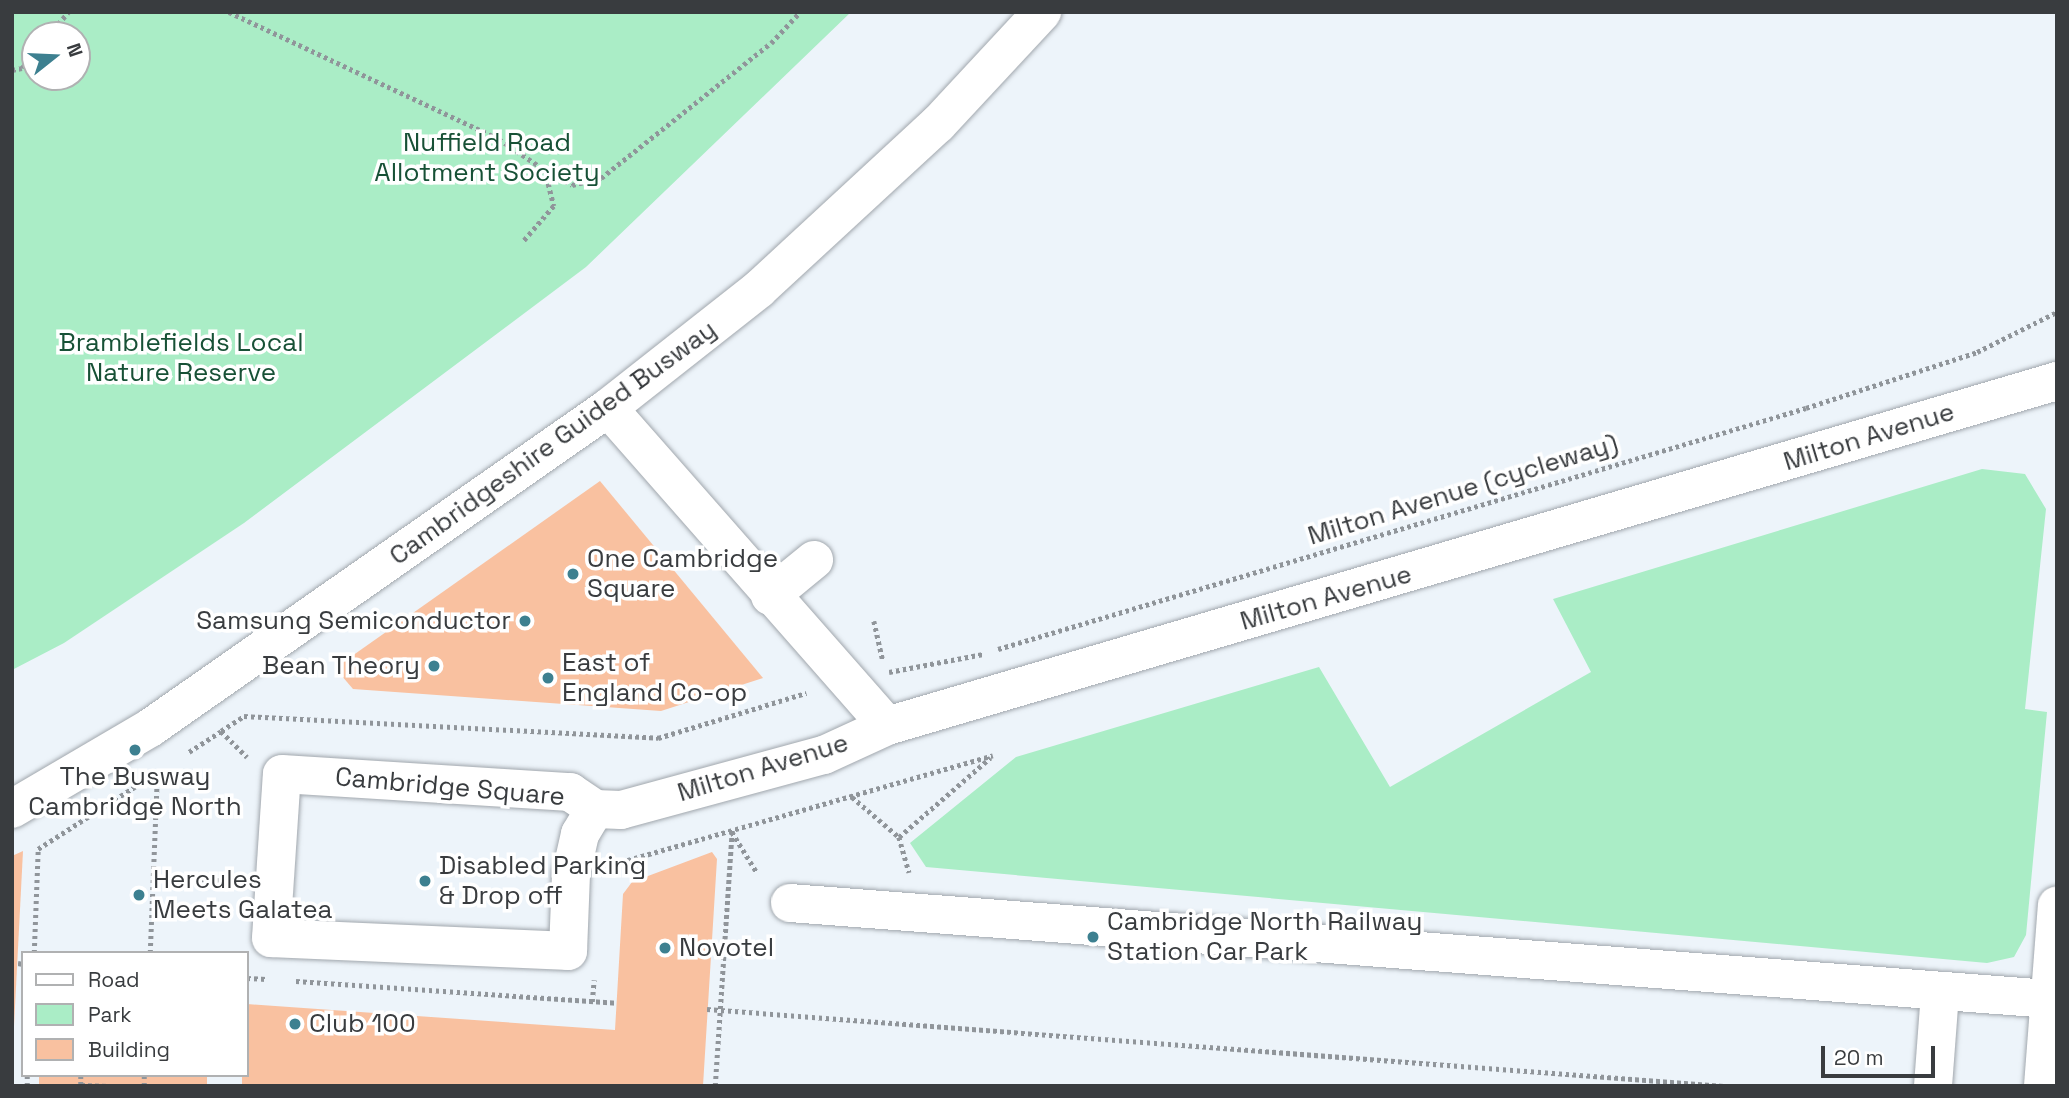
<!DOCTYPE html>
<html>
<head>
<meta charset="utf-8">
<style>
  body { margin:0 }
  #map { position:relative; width:2069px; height:1098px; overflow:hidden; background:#edf4fa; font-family:"Space Grotesk",sans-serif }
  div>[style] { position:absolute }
  .green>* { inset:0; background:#aaedc6 }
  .building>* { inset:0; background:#f9c1a0 }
  .path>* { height:4.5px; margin-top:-2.25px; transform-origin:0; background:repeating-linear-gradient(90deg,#90959a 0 3.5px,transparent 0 7px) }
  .roads { filter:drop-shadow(0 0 2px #a1a7ad) drop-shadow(0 0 2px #a1a7ad) }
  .minor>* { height:38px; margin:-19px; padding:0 19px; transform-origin:19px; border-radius:19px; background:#fff }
  .dots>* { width:19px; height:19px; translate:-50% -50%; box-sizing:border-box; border:4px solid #fff; border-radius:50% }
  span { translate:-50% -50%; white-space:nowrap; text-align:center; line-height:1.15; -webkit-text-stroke:7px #fff; paint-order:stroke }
  .park-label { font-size:26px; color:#175136 }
  .street-label { font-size:26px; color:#393c3f }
  .poi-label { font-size:26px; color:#393c3f }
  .left { translate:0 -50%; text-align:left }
  .right { translate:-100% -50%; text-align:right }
  .frame { position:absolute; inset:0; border:14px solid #393c3f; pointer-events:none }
  .legend { position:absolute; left:21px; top:951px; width:228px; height:126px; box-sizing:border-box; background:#fff; border:2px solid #b0b1b2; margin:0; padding:9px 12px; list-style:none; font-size:21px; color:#393c3f }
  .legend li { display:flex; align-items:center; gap:14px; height:35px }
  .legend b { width:35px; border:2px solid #b0b1b2 }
  .north { position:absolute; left:21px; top:21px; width:70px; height:70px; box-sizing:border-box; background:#fff; border:2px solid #b0b1b2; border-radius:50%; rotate:72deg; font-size:19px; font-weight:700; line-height:28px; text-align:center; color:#393c3f }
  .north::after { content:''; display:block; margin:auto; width:24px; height:32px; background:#3d8090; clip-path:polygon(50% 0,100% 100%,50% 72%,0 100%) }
  .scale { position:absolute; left:1821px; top:1046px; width:114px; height:32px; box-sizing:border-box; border:4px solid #393c3f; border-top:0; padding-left:9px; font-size:21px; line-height:24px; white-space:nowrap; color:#393c3f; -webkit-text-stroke:5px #fff; paint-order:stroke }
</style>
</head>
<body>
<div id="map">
  <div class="green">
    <i style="clip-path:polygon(evenodd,12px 12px,851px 12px,586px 267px,244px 523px,64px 643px,12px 670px,12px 12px,35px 35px,77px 35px,77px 77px,35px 77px,35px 35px)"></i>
    <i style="clip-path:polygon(1982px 469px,2025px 474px,2046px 509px,2025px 709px,2047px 712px,2026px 935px,2014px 957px,1987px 963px,926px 867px,910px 843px,1016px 757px,1319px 667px,1390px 787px,1591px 672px,1553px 599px)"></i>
  </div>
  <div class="building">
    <i style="clip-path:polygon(600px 481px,763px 678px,661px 711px,353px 689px,335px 668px)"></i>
    <i style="clip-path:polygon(23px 851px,14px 1026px,12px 1026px,12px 856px)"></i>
    <i style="clip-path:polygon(712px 852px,717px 859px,703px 1086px,242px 1086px,242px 1075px,247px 1075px,247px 1004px,615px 1030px,623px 894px,632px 882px)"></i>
    <i style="clip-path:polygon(39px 1075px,207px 1075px,207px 1086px,39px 1086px)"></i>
  </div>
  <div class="path">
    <i style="left:229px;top:12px;width:298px;rotate:25.2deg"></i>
    <i style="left:499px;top:139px;width:55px;rotate:34deg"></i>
    <i style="left:545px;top:170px;width:37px;rotate:76deg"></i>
    <i style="left:554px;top:206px;width:48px;rotate:130.7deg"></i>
    <i style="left:49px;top:35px;width:30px;rotate:-50deg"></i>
    <i style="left:12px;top:70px;width:10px;rotate:-11deg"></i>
    <i style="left:22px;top:68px;width:21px;rotate:-51deg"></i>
    <i style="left:547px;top:170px;width:29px;rotate:31deg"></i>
    <i style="left:572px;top:185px;width:30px;rotate:-14deg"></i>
    <i style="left:601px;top:178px;width:217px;rotate:-38.5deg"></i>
    <i style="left:771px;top:43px;width:42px;rotate:-46.9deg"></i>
    <i style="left:874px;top:621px;width:41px;rotate:77.3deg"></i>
    <i style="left:998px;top:649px;width:843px;rotate:-16.61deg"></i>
    <i style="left:1806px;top:408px;width:180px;rotate:-18.1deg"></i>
    <i style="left:1977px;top:352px;width:89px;rotate:-26.6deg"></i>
    <i style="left:889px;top:672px;width:96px;rotate:-10.8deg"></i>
    <i style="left:221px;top:731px;width:27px;rotate:-33deg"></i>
    <i style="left:244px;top:716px;width:415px;rotate:3deg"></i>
    <i style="left:658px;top:738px;width:155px;rotate:-16.9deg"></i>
    <i style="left:189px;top:752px;width:38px;rotate:-33deg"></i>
    <i style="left:221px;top:731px;width:37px;rotate:45deg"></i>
    <i style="left:852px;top:797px;width:62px;rotate:40.4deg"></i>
    <i style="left:899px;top:837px;width:37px;rotate:74deg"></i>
    <i style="left:732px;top:832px;width:46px;rotate:58.4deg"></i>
    <i style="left:899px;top:837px;width:121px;rotate:-41deg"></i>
    <i style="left:614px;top:864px;width:394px;rotate:-16deg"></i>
    <i style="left:153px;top:877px;width:83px;rotate:2.8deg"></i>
    <i style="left:34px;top:953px;width:104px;rotate:-87.8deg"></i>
    <i style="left:38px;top:849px;width:143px;rotate:-32.7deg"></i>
    <i style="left:150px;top:953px;width:171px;rotate:-87.7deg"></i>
    <i style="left:157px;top:782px;width:8px;rotate:-135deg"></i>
    <i style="left:18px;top:963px;width:5px;rotate:11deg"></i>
    <i style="left:247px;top:978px;width:19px;rotate:3deg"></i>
    <i style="left:296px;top:981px;width:321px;rotate:3.9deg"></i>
    <i style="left:592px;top:1002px;width:22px;rotate:-85deg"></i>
    <i style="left:707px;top:1009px;width:1020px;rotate:4.33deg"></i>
    <i style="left:81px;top:1075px;width:10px;rotate:90deg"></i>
    <i style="left:81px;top:1085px;width:29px;rotate:2deg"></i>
    <i style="left:27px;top:1086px;width:11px;rotate:-90deg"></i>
    <i style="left:144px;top:1086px;width:11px;rotate:-90deg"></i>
    <i style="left:715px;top:1086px;width:256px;rotate:-86.2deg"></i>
  </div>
  <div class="roads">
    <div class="minor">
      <i style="left:608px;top:408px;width:423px;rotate:48.7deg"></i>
      <i style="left:770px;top:596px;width:57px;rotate:-39.3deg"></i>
      <i style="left:282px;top:774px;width:289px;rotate:3.6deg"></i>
      <i style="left:570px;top:792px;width:30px;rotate:34deg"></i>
      <i style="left:595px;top:809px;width:29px;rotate:121deg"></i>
      <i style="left:580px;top:834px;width:41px;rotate:102.7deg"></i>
      <i style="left:571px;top:874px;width:77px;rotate:92.2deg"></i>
      <i style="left:568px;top:951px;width:297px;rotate:-177.5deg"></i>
      <i style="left:271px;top:938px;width:164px;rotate:-86.2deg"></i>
      <i style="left:12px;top:809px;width:160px;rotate:-30.4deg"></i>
      <i style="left:150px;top:728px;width:559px;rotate:-34.94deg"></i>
      <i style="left:608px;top:408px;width:192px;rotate:-38.2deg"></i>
      <i style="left:759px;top:289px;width:243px;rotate:-42.7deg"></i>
      <i style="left:938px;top:124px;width:153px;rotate:-47.1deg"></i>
      <i style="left:595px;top:809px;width:26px;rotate:2deg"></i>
      <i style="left:621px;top:810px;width:210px;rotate:-15.2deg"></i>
      <i style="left:824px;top:755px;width:69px;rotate:-24.7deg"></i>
      <i style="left:887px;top:726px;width:1220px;rotate:-16.43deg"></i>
      <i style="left:790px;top:903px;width:1263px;rotate:4.36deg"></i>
      <i style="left:1933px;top:1086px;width:94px;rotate:-85.7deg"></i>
      <i style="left:2043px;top:1086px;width:181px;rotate:-85.6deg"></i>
    </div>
  </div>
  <div class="dots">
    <i style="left:573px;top:574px;background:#3d8090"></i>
    <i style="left:525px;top:621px;background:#3d8090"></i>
    <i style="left:434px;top:666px;background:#3d8090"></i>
    <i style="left:548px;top:678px;background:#3d8090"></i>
    <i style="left:135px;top:750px;background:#3d8090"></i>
    <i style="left:425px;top:881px;background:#3d8090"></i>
    <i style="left:139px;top:895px;background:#3d8090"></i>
    <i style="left:1093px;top:937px;background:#3d8090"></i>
    <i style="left:665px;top:948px;background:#3d8090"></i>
    <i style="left:295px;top:1024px;background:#3d8090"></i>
  </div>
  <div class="park-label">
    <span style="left:487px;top:158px">Nuffield Road<br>Allotment Society</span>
    <span style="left:181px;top:358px">Bramblefields Local<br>Nature Reserve</span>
  </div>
  <div class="street-label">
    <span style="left:1869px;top:437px;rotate:-17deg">Milton Avenue</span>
    <span style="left:553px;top:443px;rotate:-36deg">Cambridgeshire Guided Busway</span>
    <span style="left:1463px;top:490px;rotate:-17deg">Milton Avenue (cycleway)</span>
    <span style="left:1326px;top:598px;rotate:-16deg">Milton Avenue</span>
    <span style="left:763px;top:768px;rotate:-17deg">Milton Avenue</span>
    <span style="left:450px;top:787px;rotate:5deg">Cambridge Square</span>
  </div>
  <div class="poi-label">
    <span class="left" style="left:587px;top:574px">One Cambridge<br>Square</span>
    <span class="right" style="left:511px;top:621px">Samsung Semiconductor</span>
    <span class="left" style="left:562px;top:678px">East of<br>England Co-op</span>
    <span class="right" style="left:420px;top:666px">Bean Theory</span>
    <span style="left:135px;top:792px">The Busway<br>Cambridge North</span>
    <span class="left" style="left:439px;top:881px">Disabled Parking<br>&amp; Drop off</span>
    <span class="left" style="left:153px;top:895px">Hercules<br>Meets Galatea</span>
    <span class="left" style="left:1107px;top:937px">Cambridge North Railway<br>Station Car Park</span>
    <span class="left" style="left:679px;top:948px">Novotel</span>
    <span class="left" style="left:309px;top:1024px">Club 100</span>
  </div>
  <div class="frame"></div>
  <ul class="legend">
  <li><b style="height:9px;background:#fff"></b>Road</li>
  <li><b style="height:19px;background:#aaedc6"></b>Park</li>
  <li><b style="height:19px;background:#f9c1a0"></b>Building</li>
  </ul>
  <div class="north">N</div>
  <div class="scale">20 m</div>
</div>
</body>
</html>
